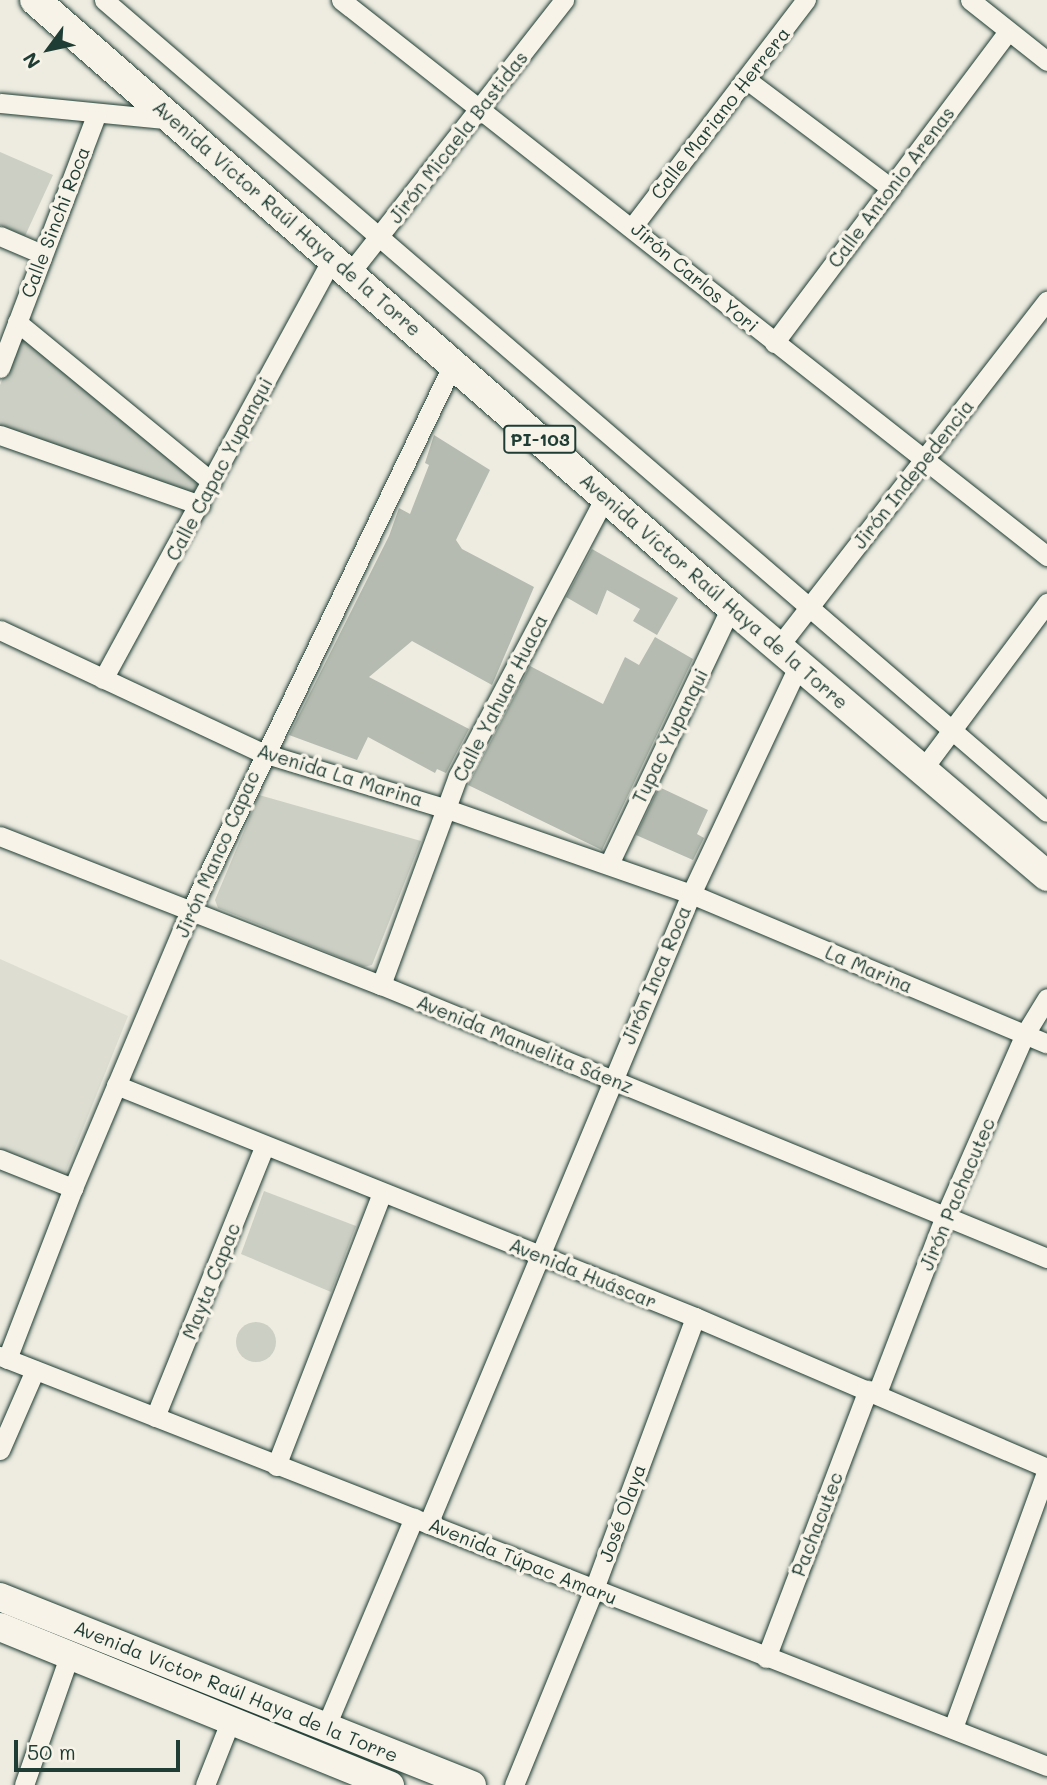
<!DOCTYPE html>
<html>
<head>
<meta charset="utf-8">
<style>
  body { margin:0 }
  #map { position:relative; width:1047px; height:1785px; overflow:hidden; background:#eeece1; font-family:Mali,sans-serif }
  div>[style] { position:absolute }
  .built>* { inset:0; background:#ddddd2 }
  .green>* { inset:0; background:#cccfc4 }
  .round { border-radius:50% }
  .building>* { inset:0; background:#b5bbb0 }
  .roads { filter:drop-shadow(0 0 2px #1f3d34) drop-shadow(0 0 2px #1f3d34) }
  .minor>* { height:19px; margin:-9.5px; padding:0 9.5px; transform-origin:9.5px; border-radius:9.5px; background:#f7f3e8 }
  .secondary>* { height:28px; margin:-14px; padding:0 14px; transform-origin:14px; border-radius:14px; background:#f7f3e8 }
  .primary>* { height:30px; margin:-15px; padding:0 15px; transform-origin:15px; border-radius:15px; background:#f7f3e8 }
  span { translate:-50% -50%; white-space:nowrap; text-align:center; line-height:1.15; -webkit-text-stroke:7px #f7f3e8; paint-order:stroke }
  .shield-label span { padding:2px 5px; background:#f7f3e8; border:2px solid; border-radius:5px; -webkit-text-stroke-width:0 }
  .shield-label { font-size:18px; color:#1f3d34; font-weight:700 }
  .street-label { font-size:19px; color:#1f3d34 }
  .north { position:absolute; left:14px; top:14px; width:70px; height:70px; -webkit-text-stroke:5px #f7f3e8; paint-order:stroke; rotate:237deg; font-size:19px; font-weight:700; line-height:28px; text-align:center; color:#1f3d34 }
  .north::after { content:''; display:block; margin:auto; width:24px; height:32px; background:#1f3d34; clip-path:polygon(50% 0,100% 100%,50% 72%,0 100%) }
  .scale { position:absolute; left:14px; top:1740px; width:166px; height:32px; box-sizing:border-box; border:4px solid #1f3d34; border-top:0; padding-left:9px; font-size:21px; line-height:24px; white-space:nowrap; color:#1f3d34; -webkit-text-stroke:5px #f7f3e8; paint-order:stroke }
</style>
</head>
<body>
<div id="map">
  <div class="built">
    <i style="clip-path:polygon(0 959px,128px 1016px,64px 1176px,0 1152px)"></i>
  </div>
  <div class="green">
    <i style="clip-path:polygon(0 152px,53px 175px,25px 236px,0 225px)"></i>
    <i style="clip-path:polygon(21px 333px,200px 481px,191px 498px,0 427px,0 385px)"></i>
    <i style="clip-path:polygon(259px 795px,421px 841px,372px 965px,364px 967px,218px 908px,215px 900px)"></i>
    <i style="clip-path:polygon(264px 1191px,356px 1226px,331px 1292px,241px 1254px)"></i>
    <i class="round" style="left:236px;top:1322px;width:40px;height:40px"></i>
  </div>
  <div class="building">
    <i style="clip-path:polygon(434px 435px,490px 470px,456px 540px,462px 549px,534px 587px,492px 685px,412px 641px,369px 677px,469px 729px,446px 773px,437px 769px,435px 773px,368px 737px,357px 760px,289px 735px,389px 536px,399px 508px,410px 514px,429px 465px,425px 463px)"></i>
    <i style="clip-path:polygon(592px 549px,678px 598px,657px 635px,633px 621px,640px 609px,607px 590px,597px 615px,566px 597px)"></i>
    <i style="clip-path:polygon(655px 637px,693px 659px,602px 850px,468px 785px,530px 666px,603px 704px,625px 657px,639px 665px)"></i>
    <i style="clip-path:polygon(659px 787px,708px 810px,697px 834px,704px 838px,693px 860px,636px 835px)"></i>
  </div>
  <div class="roads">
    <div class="minor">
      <i style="left:104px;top:0;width:1244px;rotate:40.73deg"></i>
      <i style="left:341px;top:0;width:899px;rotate:38.22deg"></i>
      <i style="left:970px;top:0;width:98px;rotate:38.4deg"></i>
      <i style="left:747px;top:80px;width:180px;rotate:36.9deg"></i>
      <i style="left:0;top:103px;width:174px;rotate:5.6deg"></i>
      <i style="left:633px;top:226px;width:285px;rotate:-52.6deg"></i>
      <i style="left:0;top:236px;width:46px;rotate:23.2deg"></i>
      <i style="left:350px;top:273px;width:347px;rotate:-51.9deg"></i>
      <i style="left:17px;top:322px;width:252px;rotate:39.4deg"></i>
      <i style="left:774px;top:343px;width:390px;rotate:-53.1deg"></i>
      <i style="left:0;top:368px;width:271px;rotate:-69.2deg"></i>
      <i style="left:0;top:435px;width:212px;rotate:19.3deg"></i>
      <i style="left:0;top:630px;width:290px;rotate:25.1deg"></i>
      <i style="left:263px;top:753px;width:192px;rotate:16.9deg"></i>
      <i style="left:447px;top:809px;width:258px;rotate:19.2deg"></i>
      <i style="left:691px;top:894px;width:386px;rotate:22.8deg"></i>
      <i style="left:779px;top:646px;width:437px;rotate:-52.2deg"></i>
      <i style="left:103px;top:679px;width:480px;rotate:-61.4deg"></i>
      <i style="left:922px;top:770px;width:209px;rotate:-53.2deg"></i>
      <i style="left:0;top:836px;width:409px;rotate:21.4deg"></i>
      <i style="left:381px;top:985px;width:720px;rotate:22.29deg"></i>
      <i style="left:609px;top:864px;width:284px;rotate:-64.6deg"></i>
      <i style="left:381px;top:985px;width:223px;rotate:-69.8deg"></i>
      <i style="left:458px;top:776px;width:315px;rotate:-62.2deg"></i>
      <i style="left:116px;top:1085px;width:624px;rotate:21.84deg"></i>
      <i style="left:695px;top:1317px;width:383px;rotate:23.2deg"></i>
      <i style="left:0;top:1159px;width:79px;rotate:21.7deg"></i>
      <i style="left:0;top:1356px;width:1124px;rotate:21.39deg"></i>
      <i style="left:7px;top:1359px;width:183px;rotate:-68.9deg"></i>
      <i style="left:73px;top:1188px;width:298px;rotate:-67.1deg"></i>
      <i style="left:189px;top:914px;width:612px;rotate:-64.36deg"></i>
      <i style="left:877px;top:1393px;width:190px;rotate:-69deg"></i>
      <i style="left:945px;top:1216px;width:199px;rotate:-66.3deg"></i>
      <i style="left:1025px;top:1034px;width:42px;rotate:-58.6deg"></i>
      <i style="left:155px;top:1417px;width:293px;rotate:-68deg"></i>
      <i style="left:0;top:1450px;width:87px;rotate:-66.4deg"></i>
      <i style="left:276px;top:1466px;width:293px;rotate:-68.8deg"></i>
      <i style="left:428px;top:1524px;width:683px;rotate:-67.34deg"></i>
      <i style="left:691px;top:894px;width:254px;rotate:-64.8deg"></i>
      <i style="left:766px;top:1658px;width:287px;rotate:-69.2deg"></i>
      <i style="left:326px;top:1726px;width:226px;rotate:-67.1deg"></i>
      <i style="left:953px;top:1728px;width:275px;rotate:-70deg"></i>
      <i style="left:24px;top:1785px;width:139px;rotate:-70.7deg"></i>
      <i style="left:205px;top:1785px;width:68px;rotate:-68.4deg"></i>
      <i style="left:514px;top:1785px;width:212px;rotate:-67.8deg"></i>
      <i style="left:594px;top:1589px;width:290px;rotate:-69.6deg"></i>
    </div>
    <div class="secondary">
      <i style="left:0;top:1597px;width:508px;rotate:21.72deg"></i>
      <i style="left:0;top:1627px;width:421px;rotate:22.1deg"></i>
    </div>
    <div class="primary">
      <i style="left:35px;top:0;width:924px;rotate:41.09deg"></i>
      <i style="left:731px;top:607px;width:415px;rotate:40.4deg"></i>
    </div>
  </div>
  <div class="shield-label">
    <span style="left:540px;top:439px">PI-103</span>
  </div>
  <div class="street-label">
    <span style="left:720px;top:113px;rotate:-52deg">Calle Mariano Herrera</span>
    <span style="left:458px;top:137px;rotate:-52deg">Jirón Micaela Bastidas</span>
    <span style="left:891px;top:187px;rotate:-53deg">Calle Antonio Arenas</span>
    <span style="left:287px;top:218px;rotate:41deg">Avenida Víctor Raúl Haya de la Torre</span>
    <span style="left:55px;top:222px;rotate:-69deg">Calle Sinchi Roca</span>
    <span style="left:695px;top:277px;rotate:40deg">Jirón Carlos Yori</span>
    <span style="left:219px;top:469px;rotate:-62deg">Calle Capac Yupanqui</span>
    <span style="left:913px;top:474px;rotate:-52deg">Jirón Indepedencia</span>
    <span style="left:714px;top:591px;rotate:41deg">Avenida Víctor Raúl Haya de la Torre</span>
    <span style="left:500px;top:698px;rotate:-63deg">Calle Yahuar Huaca</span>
    <span style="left:670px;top:736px;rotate:-64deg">Tupac Yupanqui</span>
    <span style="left:340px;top:775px;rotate:17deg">Avenida La Marina</span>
    <span style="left:217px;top:854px;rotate:-66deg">Jirón Manco Capac</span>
    <span style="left:869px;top:969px;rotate:23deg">La Marina</span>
    <span style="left:656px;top:975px;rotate:-67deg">Jirón Inca Roca</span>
    <span style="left:525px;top:1044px;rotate:22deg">Avenida Manuelita Sáenz</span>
    <span style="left:957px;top:1194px;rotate:-67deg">Jirón Pachacutec</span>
    <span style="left:583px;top:1273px;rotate:22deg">Avenida Huáscar</span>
    <span style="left:211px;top:1281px;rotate:-68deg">Mayta Capac</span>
    <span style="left:622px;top:1513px;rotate:-70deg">José Olaya</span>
    <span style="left:817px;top:1524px;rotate:-69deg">Pachacutec</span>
    <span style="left:523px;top:1561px;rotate:22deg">Avenida Túpac Amaru</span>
    <span style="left:236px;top:1691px;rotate:22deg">Avenida Víctor Raúl Haya de la Torre</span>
  </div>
  <div class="north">N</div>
  <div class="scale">50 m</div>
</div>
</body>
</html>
